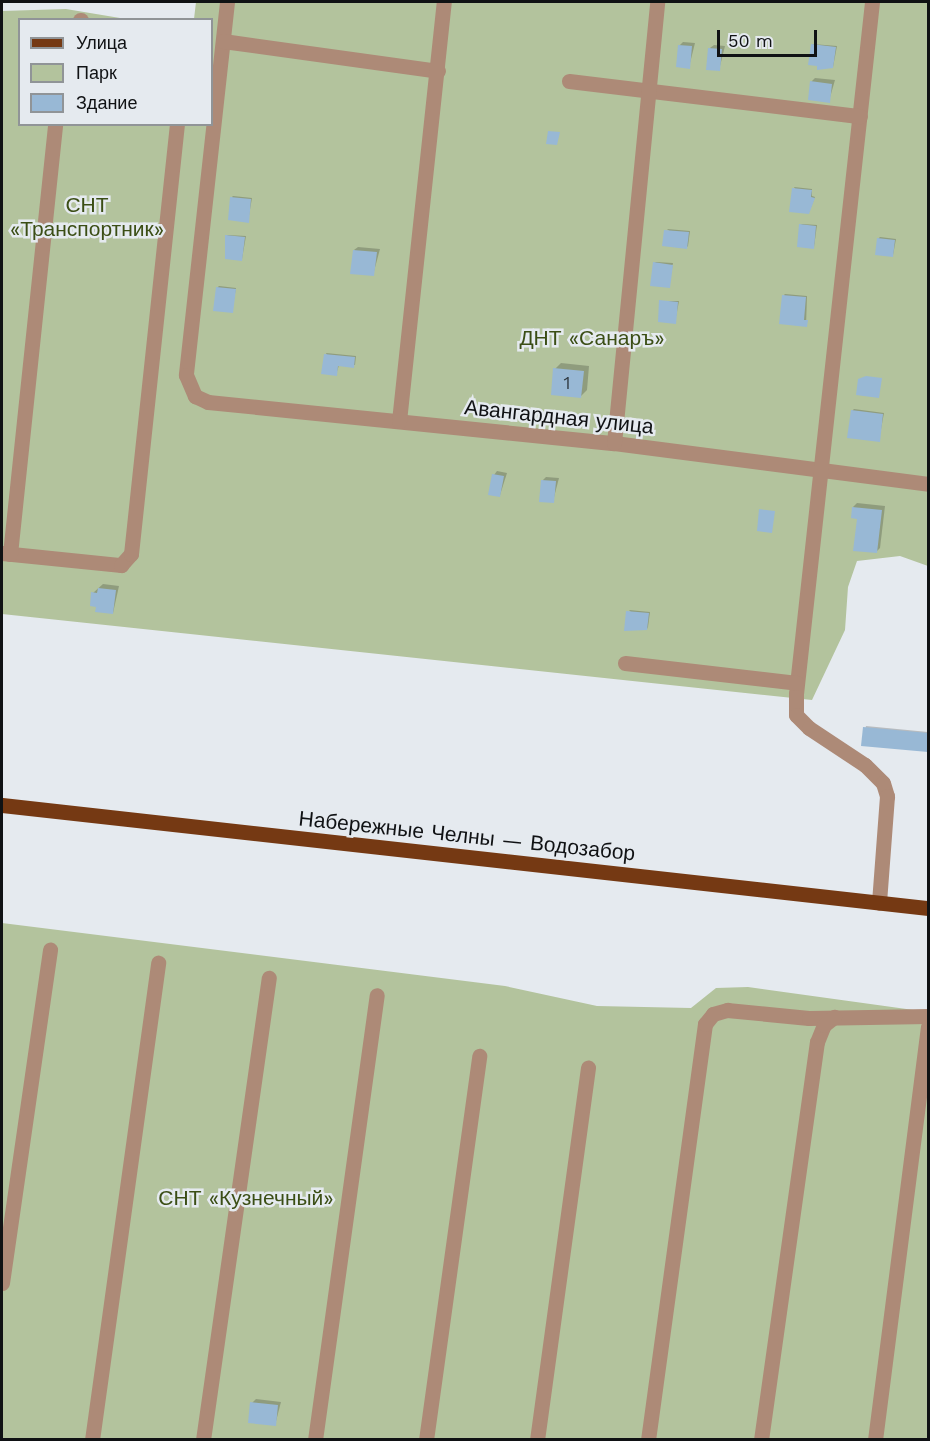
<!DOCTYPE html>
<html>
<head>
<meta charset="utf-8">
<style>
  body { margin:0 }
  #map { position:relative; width:930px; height:1441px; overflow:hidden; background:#e5eaef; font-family:"Work Sans",sans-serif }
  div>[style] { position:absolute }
  .green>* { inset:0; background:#b3c39d }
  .shadow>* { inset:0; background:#0003 }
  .building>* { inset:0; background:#98b8d5 }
  .minor>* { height:15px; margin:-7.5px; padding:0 7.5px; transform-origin:7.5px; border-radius:7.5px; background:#ad8a77 }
  .major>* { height:15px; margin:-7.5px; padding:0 7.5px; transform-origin:7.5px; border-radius:7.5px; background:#753913 }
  span { translate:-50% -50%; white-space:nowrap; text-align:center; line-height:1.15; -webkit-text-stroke:5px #e5eaef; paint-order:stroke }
  .number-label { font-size:18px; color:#323c44 }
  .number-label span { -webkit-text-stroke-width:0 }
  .park-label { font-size:21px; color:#3b4e15 }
  .street-label { font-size:21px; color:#101214 }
  .frame { position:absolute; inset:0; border:3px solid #101214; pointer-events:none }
  .legend { position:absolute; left:18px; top:18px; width:195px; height:108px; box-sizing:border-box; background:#e5eaef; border:2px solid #909497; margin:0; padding:8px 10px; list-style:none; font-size:18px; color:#101214 }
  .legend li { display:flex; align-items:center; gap:12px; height:30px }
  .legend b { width:30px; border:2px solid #909497 }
  .scale { position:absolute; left:717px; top:30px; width:100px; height:27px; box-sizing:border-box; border:3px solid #101214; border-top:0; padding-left:8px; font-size:18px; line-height:21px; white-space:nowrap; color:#101214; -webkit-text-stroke:4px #e5eaef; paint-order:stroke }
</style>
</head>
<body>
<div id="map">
  <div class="green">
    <i style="clip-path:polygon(196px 2px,928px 2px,928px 566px,900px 556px,857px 561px,848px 587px,845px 630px,812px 700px,2px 614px,2px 11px,66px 9px,126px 19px,20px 20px,20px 124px,212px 124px,212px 20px,194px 19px)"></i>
    <i style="clip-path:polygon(2px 923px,505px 986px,597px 1006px,691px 1008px,716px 988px,748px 987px,928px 1012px,928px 1439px,2px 1439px)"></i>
  </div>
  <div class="shadow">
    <i style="clip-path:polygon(683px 42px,695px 43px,689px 67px,679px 46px)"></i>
    <i style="clip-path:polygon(813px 44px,837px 46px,833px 67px,812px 45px)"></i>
    <i style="clip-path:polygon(714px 45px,725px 46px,719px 70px,710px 48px)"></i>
    <i style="clip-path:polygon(815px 78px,835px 80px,829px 101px,811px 82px)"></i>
    <i style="clip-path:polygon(794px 187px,812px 189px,812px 196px,815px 197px,809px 212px)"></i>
    <i style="clip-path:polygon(233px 196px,252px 198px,248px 221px,232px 197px)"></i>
    <i style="clip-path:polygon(802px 224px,817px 225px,814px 247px,800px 225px)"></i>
    <i style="clip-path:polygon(667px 229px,690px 231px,688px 246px,687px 247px)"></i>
    <i style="clip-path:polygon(227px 235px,246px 236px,242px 259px)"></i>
    <i style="clip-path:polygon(880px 237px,896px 239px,893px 255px,878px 239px)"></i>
    <i style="clip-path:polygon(358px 247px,380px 249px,373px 275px,354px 250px)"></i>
    <i style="clip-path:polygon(656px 262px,673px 263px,669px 286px,654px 263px)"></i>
    <i style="clip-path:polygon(219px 286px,236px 288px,232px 311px,217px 288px)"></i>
    <i style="clip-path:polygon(785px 294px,807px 296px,806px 326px,784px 295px)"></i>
    <i style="clip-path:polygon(660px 301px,679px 301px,675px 322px)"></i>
    <i style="clip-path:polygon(326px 353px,356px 356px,355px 365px,339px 365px,336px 375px)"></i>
    <i style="clip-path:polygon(561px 363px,589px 366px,587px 390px,581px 396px,555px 369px)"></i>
    <i style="clip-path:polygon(854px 409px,884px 413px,879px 440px,852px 411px)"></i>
    <i style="clip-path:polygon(497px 471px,507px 473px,500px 495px,494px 475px)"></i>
    <i style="clip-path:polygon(546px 477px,559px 478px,553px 501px,542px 481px)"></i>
    <i style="clip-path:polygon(857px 503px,885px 506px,880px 548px,876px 552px,853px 507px)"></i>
    <i style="clip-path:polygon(103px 584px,119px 586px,113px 613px,97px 605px,93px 593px)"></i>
    <i style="clip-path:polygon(629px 610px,650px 612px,648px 627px,647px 629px)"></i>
    <i style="clip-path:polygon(866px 726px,928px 732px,928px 751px,862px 744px)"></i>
    <i style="clip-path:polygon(256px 1399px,281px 1402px,275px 1425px,252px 1403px)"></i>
  </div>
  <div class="building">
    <i style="clip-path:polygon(811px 44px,836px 47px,833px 68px,817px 70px,817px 66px,808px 65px)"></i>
    <i style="clip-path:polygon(678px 45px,692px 46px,690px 69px,676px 67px)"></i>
    <i style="clip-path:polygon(708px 48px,722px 49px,720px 71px,706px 70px)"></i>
    <i style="clip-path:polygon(810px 81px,832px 84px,830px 103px,808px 100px)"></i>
    <i style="clip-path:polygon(548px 131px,560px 132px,557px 145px,546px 144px)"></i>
    <i style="clip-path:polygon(792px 188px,812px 190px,811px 197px,815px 198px,809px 214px,789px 212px)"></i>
    <i style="clip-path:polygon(230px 197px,251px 199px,249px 223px,228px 220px)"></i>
    <i style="clip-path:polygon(799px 224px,816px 226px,814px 249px,797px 247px)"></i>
    <i style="clip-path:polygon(664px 230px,689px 232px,687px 249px,662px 246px)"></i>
    <i style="clip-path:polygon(225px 235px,245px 237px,242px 261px,225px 259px)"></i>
    <i style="clip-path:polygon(877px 238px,895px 240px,893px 257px,875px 255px)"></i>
    <i style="clip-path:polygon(353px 250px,377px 252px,374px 276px,350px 274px)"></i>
    <i style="clip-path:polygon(653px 262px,673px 265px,670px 288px,650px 286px)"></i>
    <i style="clip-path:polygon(216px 287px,236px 289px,233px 313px,213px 311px)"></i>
    <i style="clip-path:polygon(782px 295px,806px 297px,804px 320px,808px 320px,807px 327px,779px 324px)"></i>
    <i style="clip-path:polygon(659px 300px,678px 302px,676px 324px,658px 322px)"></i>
    <i style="clip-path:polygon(324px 354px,355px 357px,354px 368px,338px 366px,337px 376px,321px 374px)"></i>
    <i style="clip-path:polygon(553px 368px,584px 371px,581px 398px,551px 395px)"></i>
    <i style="clip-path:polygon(866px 376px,882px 378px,879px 398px,856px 395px,858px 379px)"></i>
    <i style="clip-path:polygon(851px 410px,883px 414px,880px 442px,847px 438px)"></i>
    <i style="clip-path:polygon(492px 474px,504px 476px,500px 497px,488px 495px)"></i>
    <i style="clip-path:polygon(541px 480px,556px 481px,554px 503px,539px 502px)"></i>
    <i style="clip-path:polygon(852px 507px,882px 510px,877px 553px,853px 551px,857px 519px,851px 518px)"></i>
    <i style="clip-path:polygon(759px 509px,775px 511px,772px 533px,757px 531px)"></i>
    <i style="clip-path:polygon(98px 588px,116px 590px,113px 614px,95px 612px,96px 607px,90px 606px,91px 592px,97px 593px)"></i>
    <i style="clip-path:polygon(626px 611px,649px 613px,647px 630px,624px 631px)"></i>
    <i style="clip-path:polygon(863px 727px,928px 733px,928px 752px,861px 746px)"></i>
    <i style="clip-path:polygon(250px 1402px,278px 1405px,276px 1426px,248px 1423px)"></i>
  </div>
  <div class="minor">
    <i style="left:227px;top:2px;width:375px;rotate:96.3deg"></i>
    <i style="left:186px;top:375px;width:23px;rotate:67deg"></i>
    <i style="left:195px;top:396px;width:14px;rotate:25deg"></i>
    <i style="left:208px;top:402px;width:408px;rotate:5.8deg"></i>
    <i style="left:614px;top:443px;width:317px;rotate:7.4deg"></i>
    <i style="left:872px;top:2px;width:696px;rotate:96.27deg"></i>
    <i style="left:796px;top:694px;width:21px;rotate:90deg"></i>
    <i style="left:796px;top:715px;width:18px;rotate:45deg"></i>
    <i style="left:809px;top:728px;width:67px;rotate:33.5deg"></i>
    <i style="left:865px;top:765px;width:25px;rotate:45deg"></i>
    <i style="left:883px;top:783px;width:14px;rotate:73deg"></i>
    <i style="left:887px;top:796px;width:107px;rotate:94.3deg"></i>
    <i style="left:80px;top:20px;width:1px"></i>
    <i style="left:223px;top:41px;width:217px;rotate:7.9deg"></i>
    <i style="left:569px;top:81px;width:293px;rotate:6.9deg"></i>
    <i style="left:399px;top:421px;width:421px;rotate:-83.9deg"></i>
    <i style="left:614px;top:443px;width:443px;rotate:-84.4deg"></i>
    <i style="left:2px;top:553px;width:120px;rotate:5.8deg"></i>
    <i style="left:121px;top:565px;width:15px;rotate:-48deg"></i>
    <i style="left:131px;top:554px;width:432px;rotate:-83.9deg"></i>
    <i style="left:10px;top:554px;width:432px;rotate:-84deg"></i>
    <i style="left:625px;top:663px;width:173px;rotate:6.6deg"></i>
    <i style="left:2px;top:1283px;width:337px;rotate:-81.8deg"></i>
    <i style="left:92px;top:1440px;width:482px;rotate:-82.1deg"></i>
    <i style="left:203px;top:1440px;width:467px;rotate:-81.9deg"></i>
    <i style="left:315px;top:1440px;width:449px;rotate:-82.1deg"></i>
    <i style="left:426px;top:1440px;width:388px;rotate:-82.1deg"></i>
    <i style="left:537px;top:1440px;width:376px;rotate:-82.2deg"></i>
    <i style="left:648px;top:1440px;width:420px;rotate:-82.2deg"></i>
    <i style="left:705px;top:1024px;width:13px;rotate:-51deg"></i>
    <i style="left:713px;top:1014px;width:15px;rotate:-16deg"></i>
    <i style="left:727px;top:1010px;width:82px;rotate:5.6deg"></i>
    <i style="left:809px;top:1018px;width:119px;rotate:-1deg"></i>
    <i style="left:761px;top:1440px;width:402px;rotate:-82deg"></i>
    <i style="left:817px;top:1042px;width:18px;rotate:-68deg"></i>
    <i style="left:824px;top:1025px;width:13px;rotate:-39deg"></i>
    <i style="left:875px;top:1440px;width:417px;rotate:-82.7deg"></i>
  </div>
  <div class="major">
    <i style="left:2px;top:805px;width:932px;rotate:6.35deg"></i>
  </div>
  <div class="number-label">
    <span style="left:567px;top:383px">1</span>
  </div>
  <div class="park-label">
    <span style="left:87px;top:217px">СНТ<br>«Транспортник»</span>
    <span style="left:592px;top:338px">ДНТ «Санаръ»</span>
    <span style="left:246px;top:1198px">СНТ «Кузнечный»</span>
  </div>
  <div class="street-label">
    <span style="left:559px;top:417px;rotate:6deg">Авангардная улица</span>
    <span style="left:467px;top:836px;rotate:6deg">Набережные Челны — Водозабор</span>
  </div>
  <div class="frame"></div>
  <ul class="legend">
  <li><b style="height:8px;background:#753913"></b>Улица</li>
  <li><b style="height:16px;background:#b3c39d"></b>Парк</li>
  <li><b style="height:16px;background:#98b8d5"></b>Здание</li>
  </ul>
  <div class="scale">50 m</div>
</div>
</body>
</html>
